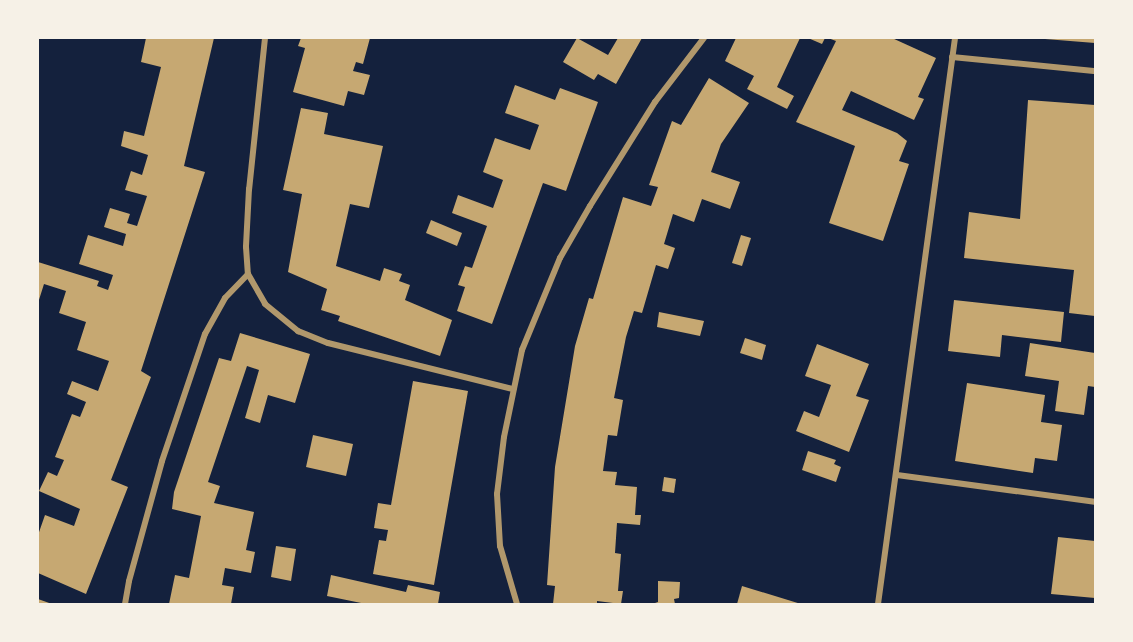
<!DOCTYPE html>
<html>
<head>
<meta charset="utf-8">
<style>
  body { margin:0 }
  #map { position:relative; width:1133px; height:642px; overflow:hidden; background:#14213d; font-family:Commissioner,sans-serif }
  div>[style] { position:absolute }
  .building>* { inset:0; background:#c6a872 }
  .minor>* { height:6px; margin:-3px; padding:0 3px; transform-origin:3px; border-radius:3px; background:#b1986c }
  span { translate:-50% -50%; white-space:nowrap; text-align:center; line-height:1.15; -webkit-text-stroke:4.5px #f6f1e7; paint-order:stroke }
  .frame { position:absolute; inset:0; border:39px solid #f6f1e7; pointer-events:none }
</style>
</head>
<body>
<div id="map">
  <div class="building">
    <i style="clip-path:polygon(146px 38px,214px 38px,184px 166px,205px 172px,141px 371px,151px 377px,111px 480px,128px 487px,86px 594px,38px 573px,38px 535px,45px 515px,74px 526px,80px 509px,39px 491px,48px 472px,57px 476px,64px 460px,55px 457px,72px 414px,80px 417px,86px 402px,67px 394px,72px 381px,98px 391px,109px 361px,77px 350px,86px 322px,59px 313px,66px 291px,44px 284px,38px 303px,38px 262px,99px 281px,97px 286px,108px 290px,113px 275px,79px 264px,88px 235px,123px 246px,126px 234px,104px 227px,110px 208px,130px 214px,127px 223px,137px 226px,147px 196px,125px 190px,131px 171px,142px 175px,148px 155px,121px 146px,124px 131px,144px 136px,161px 67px,141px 62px)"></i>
    <i style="clip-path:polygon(301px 38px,370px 38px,363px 64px,356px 62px,353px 71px,370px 75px,364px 95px,348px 91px,344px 106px,293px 92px,305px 48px,298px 46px)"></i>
    <i style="clip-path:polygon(577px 38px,608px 55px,618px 38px,642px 38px,616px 84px,598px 74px,594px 80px,563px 62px)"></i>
    <i style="clip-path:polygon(736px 38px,800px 38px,777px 87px,794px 96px,787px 109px,747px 89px,754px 76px,725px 61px)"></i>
    <i style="clip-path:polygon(808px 38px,825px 38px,822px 44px)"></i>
    <i style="clip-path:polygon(828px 38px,892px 38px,936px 58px,918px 97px,924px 99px,914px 120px,851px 91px,842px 110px,897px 133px,907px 141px,899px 161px,909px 164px,883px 241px,829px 223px,855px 146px,796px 122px,836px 41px)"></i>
    <i style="clip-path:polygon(1045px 38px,1095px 38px,1095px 43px,1045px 39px)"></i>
    <i style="clip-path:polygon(709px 78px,749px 103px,721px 144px,711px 172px,740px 182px,730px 209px,702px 199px,694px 222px,673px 214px,664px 244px,675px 248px,668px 269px,656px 265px,642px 313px,634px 311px,626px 337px,614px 398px,623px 400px,617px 436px,608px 435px,603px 471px,617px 472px,615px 485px,637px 487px,635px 515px,641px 515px,640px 525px,617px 523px,615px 553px,621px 554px,618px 591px,623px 591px,621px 604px,597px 601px,597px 604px,553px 604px,555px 586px,547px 585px,555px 467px,575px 346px,589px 298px,593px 299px,623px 197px,651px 206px,658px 187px,649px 185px,672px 121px,681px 125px)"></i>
    <i style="clip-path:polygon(515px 85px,555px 100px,560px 88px,598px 102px,566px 191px,543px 183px,492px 324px,457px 311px,465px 287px,458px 285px,465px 266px,472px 268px,487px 226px,452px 213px,458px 195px,493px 208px,503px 180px,483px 172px,495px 138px,530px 150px,539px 125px,505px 113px)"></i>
    <i style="clip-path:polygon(1028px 100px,1095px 105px,1095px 316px,1069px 313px,1074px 270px,964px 258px,969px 212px,1020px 219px)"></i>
    <i style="clip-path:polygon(301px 108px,328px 113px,324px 134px,383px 146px,369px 208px,350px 204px,336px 266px,380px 281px,384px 268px,402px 274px,399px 281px,410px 285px,405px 300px,452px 320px,440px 356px,338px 321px,340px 316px,321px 310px,327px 289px,288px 272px,302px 194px,283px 190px)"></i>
    <i style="clip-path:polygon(431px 220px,462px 233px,457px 246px,426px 233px)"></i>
    <i style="clip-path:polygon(741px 235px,751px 238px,742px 266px,732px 263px)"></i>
    <i style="clip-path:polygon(954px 300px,1064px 312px,1061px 342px,1002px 335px,1000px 357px,948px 351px)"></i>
    <i style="clip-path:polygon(659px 312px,704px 321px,700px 336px,657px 327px)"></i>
    <i style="clip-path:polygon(240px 333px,310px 354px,295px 403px,268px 395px,260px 423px,245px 418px,259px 370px,247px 366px,208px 482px,220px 486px,214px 503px,254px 512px,246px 550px,255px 552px,251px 573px,225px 568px,222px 585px,234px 587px,231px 604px,169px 604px,175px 575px,189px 578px,201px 516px,172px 509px,174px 492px,219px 358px,231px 361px)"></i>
    <i style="clip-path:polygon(745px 338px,766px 345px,762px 360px,740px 353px)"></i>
    <i style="clip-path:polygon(1030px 343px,1095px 353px,1095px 387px,1088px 386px,1084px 415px,1055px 411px,1059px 381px,1025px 376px)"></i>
    <i style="clip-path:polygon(817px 344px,869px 364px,856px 396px,869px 400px,849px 452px,796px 431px,804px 411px,819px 417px,831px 385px,805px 376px)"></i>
    <i style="clip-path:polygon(413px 381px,468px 391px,434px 585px,373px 574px,379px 540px,386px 541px,388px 530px,374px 528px,378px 503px,391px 505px)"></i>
    <i style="clip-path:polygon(967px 383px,1045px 395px,1041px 422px,1062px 425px,1057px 461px,1035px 458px,1033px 473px,955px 461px)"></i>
    <i style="clip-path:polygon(313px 435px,353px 444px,346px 476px,306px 467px)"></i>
    <i style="clip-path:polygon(808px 451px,836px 460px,834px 464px,841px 467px,836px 482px,802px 470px)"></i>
    <i style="clip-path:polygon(664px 477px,676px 479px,674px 493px,662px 491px)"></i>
    <i style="clip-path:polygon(1058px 537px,1095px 541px,1095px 598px,1051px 594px)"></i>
    <i style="clip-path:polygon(276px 546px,296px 549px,291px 581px,271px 577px)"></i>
    <i style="clip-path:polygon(331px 575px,406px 592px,408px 585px,440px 592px,438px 604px,366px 604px,327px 596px)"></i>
    <i style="clip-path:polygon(658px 581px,680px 582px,679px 598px,674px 599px,675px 604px,652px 604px,658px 602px)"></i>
    <i style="clip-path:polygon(742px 586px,801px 604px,737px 604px)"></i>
    <i style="clip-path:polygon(38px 599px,52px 604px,38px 604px)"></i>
  </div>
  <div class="minor">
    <i style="left:265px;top:38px;width:152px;rotate:96deg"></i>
    <i style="left:249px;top:189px;width:58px;rotate:93deg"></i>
    <i style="left:246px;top:247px;width:27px;rotate:86deg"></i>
    <i style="left:248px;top:274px;width:34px;rotate:60deg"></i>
    <i style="left:265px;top:304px;width:43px;rotate:39.3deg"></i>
    <i style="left:298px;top:331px;width:32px;rotate:22deg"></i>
    <i style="left:328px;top:343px;width:191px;rotate:14deg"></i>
    <i style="left:952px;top:57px;width:145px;rotate:5.6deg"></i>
    <i style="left:897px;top:475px;width:201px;rotate:7.7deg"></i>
    <i style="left:125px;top:604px;width:23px;rotate:-80deg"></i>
    <i style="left:129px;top:581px;width:124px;rotate:-74.6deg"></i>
    <i style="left:162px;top:461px;width:134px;rotate:-71.3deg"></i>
    <i style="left:205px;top:334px;width:41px;rotate:-60.9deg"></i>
    <i style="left:225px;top:298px;width:33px;rotate:-46deg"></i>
    <i style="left:517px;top:604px;width:60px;rotate:-106.3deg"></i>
    <i style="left:500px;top:546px;width:52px;rotate:-93.3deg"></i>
    <i style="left:497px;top:494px;width:57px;rotate:-83deg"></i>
    <i style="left:504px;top:437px;width:89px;rotate:-78.3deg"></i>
    <i style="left:522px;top:350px;width:100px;rotate:-67.6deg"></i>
    <i style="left:560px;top:258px;width:60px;rotate:-60deg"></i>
    <i style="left:590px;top:206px;width:123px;rotate:-58deg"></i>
    <i style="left:655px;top:102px;width:81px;rotate:-52.6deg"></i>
    <i style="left:878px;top:604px;width:571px;rotate:-82.25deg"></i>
  </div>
  <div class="frame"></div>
</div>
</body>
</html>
